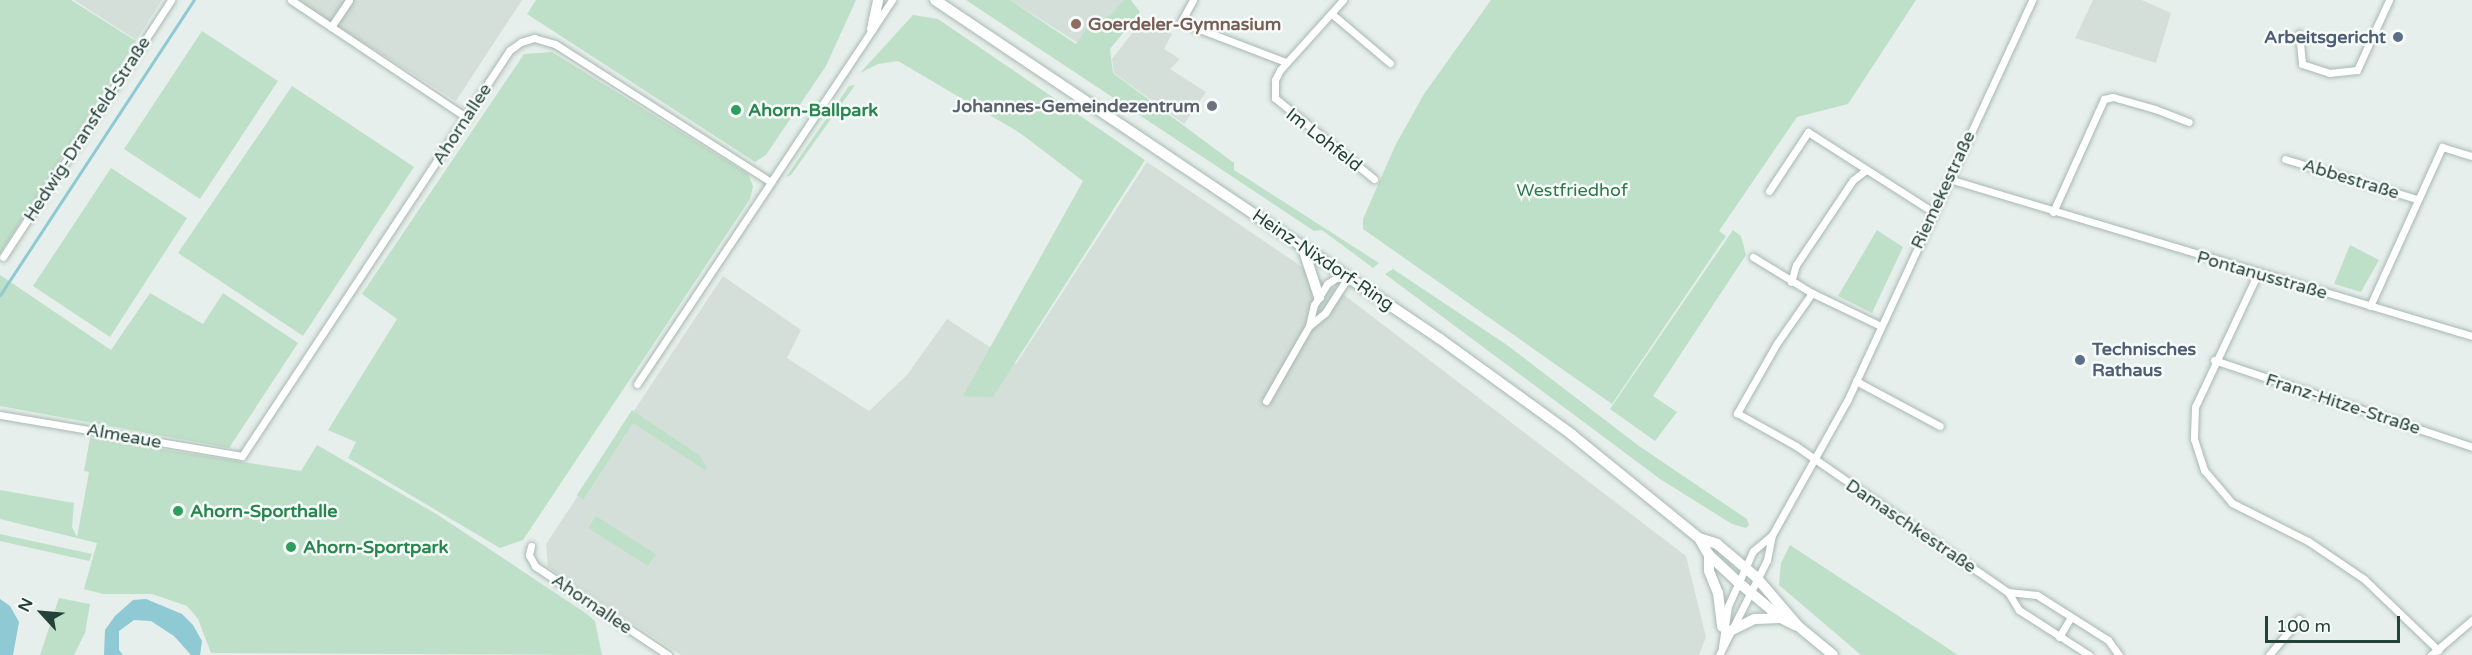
<!DOCTYPE html>
<html>
<head>
<meta charset="utf-8">
<style>
  body { margin:0 }
  #map { position:relative; width:2472px; height:655px; overflow:hidden; background:#e6efeb; font-family:"Varela Round",sans-serif }
  div>[style] { position:absolute }
  .built>* { inset:0; background:#d4dfda }
  .green>* { inset:0; background:#bfe0c8 }
  .water>* { inset:0; background:#8ec9d4 }
  .stream>* { height:3px; margin:-1.5px; padding:0 1.5px; transform-origin:1.5px; border-radius:1.5px; background:#8ec9d4 }
  .roads { filter:drop-shadow(0 0 2px #a8b8b2) drop-shadow(0 0 2px #a8b8b2) }
  .street>* { height:7px; margin:-3.5px; padding:0 3.5px; transform-origin:3.5px; border-radius:3.5px; background:#fff }
  .secondary>* { height:10px; margin:-5px; padding:0 5px; transform-origin:5px; border-radius:5px; background:#fff }
  .dots>* { width:16px; height:16px; translate:-50% -50%; box-sizing:border-box; border:3px solid #f7fbf9; border-radius:50% }
  span { translate:-50% -50%; white-space:nowrap; text-align:center; line-height:1.15; -webkit-text-stroke:5px #f7fbf9; paint-order:stroke }
  .education-label { font-size:18px; color:#785e54; font-weight:700 }
  .left { translate:0 -50%; text-align:left }
  .service-label { font-size:18px; color:#4e5e75; font-weight:700 }
  .right { translate:-100% -50%; text-align:right }
  .worship-label { font-size:18px; color:#5b616d; font-weight:700 }
  .leisure-label { font-size:18px; color:#27864d; font-weight:700 }
  .street-label { font-size:18px; color:#24423a }
  .park-label { font-size:18px; color:#2d7a4b }
  .north { position:absolute; left:12px; top:583px; width:60px; height:60px; -webkit-text-stroke:4px #f7fbf9; paint-order:stroke; rotate:296deg; font-size:16px; font-weight:700; line-height:24px; text-align:center; color:#24423a }
  .north::after { content:''; display:block; margin:auto; width:21px; height:27px; background:#24423a; clip-path:polygon(50% 0,100% 100%,50% 72%,0 100%) }
  .scale { position:absolute; left:2265px; top:616px; width:135px; height:27px; box-sizing:border-box; border:3px solid #24423a; border-top:0; padding-left:8px; font-size:18px; line-height:21px; white-space:nowrap; color:#24423a; -webkit-text-stroke:4px #f7fbf9; paint-order:stroke }
</style>
</head>
<body>
<div id="map">
  <div class="built">
    <i style="clip-path:polygon(74px 0,162px 0,136px 40px)"></i>
    <i style="clip-path:polygon(296px 0,522px 0,456px 101px)"></i>
    <i style="clip-path:polygon(1010px 0,1123px 0,1086px 48px)"></i>
    <i style="clip-path:polygon(2093px 0,2142px 0,2171px 13px,2156px 63px,2075px 38px)"></i>
    <i style="clip-path:polygon(1143px 19px,1172px 34px,1164px 49px,1180px 59px,1170px 69px,1206px 92px,1184px 124px,1114px 73px,1112px 59px)"></i>
    <i style="clip-path:polygon(1147px 162px,1348px 298px,1686px 556px,1706px 637px,1699px 655px,681px 655px,548px 567px,546px 544px,723px 276px,801px 330px,787px 358px,869px 411px,907px 375px,947px 319px,1016px 364px)"></i>
  </div>
  <div class="green">
    <i style="clip-path:polygon(0 0,71px 0,136px 41px,0 254px)"></i>
    <i style="clip-path:polygon(536px 0,856px 0,826px 66px,766px 155px,755px 162px,527px 14px)"></i>
    <i style="clip-path:polygon(966px 0,1010px 0,1076px 44px,1090px 24px,1111px 15px,1123px 0,1131px 0,1140px 12px,1110px 49px,1113px 73px,1234px 163px,1234px 170px,1379px 263px,1373px 268px,1322px 230px,1314px 231px)"></i>
    <i style="clip-path:polygon(1491px 0,1916px 0,1848px 104px,1797px 117px,1719px 231px,1726px 236px,1612px 404px,1363px 229px,1363px 219px,1395px 146px,1424px 94px)"></i>
    <i style="clip-path:polygon(913px 15px,938px 19px,1145px 160px,993px 397px,963px 396px,1083px 181px,1020px 133px,898px 61px,878px 64px,860px 73px)"></i>
    <i style="clip-path:polygon(202px 31px,278px 81px,200px 199px,124px 149px)"></i>
    <i style="clip-path:polygon(552px 52px,748px 174px,753px 186px,750px 199px,523px 540px,500px 548px,348px 458px,356px 442px,328px 430px,397px 319px,362px 294px,524px 54px)"></i>
    <i style="clip-path:polygon(855px 85px,791px 175px,786px 177px,849px 86px)"></i>
    <i style="clip-path:polygon(292px 86px,414px 167px,303px 336px,178px 253px)"></i>
    <i style="clip-path:polygon(111px 168px,187px 218px,110px 337px,33px 286px)"></i>
    <i style="clip-path:polygon(1733px 230px,1741px 236px,1746px 255px,1653px 396px,1677px 412px,1655px 441px,1610px 409px)"></i>
    <i style="clip-path:polygon(1877px 230px,1903px 247px,1872px 313px,1838px 296px)"></i>
    <i style="clip-path:polygon(2350px 245px,2379px 260px,2361px 292px,2334px 284px)"></i>
    <i style="clip-path:polygon(1393px 269px,1507px 345px,1639px 446px,1747px 519px,1749px 525px,1746px 528px,1732px 524px,1660px 479px,1385px 274px)"></i>
    <i style="clip-path:polygon(0 275px,111px 350px,150px 293px,203px 324px,223px 293px,298px 343px,229px 448px,0 406px)"></i>
    <i style="clip-path:polygon(632px 410px,699px 455px,707px 467px,705px 470px,633px 423px,583px 500px,577px 495px)"></i>
    <i style="clip-path:polygon(90px 438px,301px 471px,317px 445px,438px 515px,587px 614px,595px 621px,602px 655px,211px 653px,198px 619px,187px 606px,152px 594px,103px 594px,84px 589px,97px 543px,0 519px,0 490px,74px 503px,72px 527px,77px 537px,89px 472px,84px 471px)"></i>
    <i style="clip-path:polygon(596px 516px,656px 554px,648px 566px,588px 528px)"></i>
    <i style="clip-path:polygon(0 534px,92px 554px,89px 561px,0 541px)"></i>
    <i style="clip-path:polygon(1790px 545px,1958px 655px,1861px 655px,1779px 585px,1781px 563px)"></i>
    <i style="clip-path:polygon(59px 598px,90px 604px,85px 633px,74px 655px,40px 655px)"></i>
  </div>
  <div class="water">
    <i style="clip-path:polygon(0 599px,10px 606px,19px 622px,13px 655px,0 655px)"></i>
    <i style="clip-path:polygon(146px 599px,182px 614px,193px 625px,202px 641px,200px 655px,191px 655px,174px 636px,151px 621px,134px 620px,119px 631px,119px 650px,123px 655px,104px 655px,105px 630px,115px 616px,133px 600px)"></i>
  </div>
  <div class="stream">
    <i style="left:0;top:295px;width:353px;rotate:-56.7deg"></i>
  </div>
  <div class="roads">
    <div class="street">
      <i style="left:291px;top:0;width:212px;rotate:33.8deg"></i>
      <i style="left:1193px;top:0;width:25px;rotate:119deg"></i>
      <i style="left:1181px;top:22px;width:112px;rotate:20.9deg"></i>
      <i style="left:1343px;top:0;width:94px;rotate:132deg"></i>
      <i style="left:1280px;top:70px;width:11px;rotate:117deg"></i>
      <i style="left:1275px;top:80px;width:18px;rotate:90deg"></i>
      <i style="left:1275px;top:98px;width:128px;rotate:39.3deg"></i>
      <i style="left:1332px;top:14px;width:76px;rotate:40.2deg"></i>
      <i style="left:331px;top:27px;width:32px;rotate:-56deg"></i>
      <i style="left:2299px;top:34px;width:30px;rotate:84deg"></i>
      <i style="left:2302px;top:64px;width:28px;rotate:18deg"></i>
      <i style="left:2329px;top:73px;width:28px;rotate:-6deg"></i>
      <i style="left:2357px;top:70px;width:77px;rotate:-65.4deg"></i>
      <i style="left:2285px;top:159px;width:138px;rotate:16.9deg"></i>
      <i style="left:1949px;top:179px;width:546px;rotate:16.71deg"></i>
      <i style="left:1769px;top:191px;width:71px;rotate:-56.5deg"></i>
      <i style="left:1808px;top:132px;width:148px;rotate:32.6deg"></i>
      <i style="left:2053px;top:212px;width:124px;rotate:-65.7deg"></i>
      <i style="left:2104px;top:99px;width:9px;rotate:-13deg"></i>
      <i style="left:2113px;top:97px;width:44px;rotate:15.9deg"></i>
      <i style="left:2155px;top:109px;width:36px;rotate:21deg"></i>
      <i style="left:3px;top:257px;width:307px;rotate:-56.8deg"></i>
      <i style="left:1753px;top:257px;width:69px;rotate:31.4deg"></i>
      <i style="left:1812px;top:293px;width:76px;rotate:25.6deg"></i>
      <i style="left:2258px;top:273px;width:148px;rotate:115.2deg"></i>
      <i style="left:2195px;top:407px;width:32px;rotate:92deg"></i>
      <i style="left:2194px;top:439px;width:33px;rotate:72deg"></i>
      <i style="left:2204px;top:470px;width:43px;rotate:49.7deg"></i>
      <i style="left:2232px;top:503px;width:85px;rotate:26.6deg"></i>
      <i style="left:2308px;top:541px;width:68px;rotate:34.2deg"></i>
      <i style="left:2364px;top:579px;width:103px;rotate:43.8deg"></i>
      <i style="left:1791px;top:282px;width:18px;rotate:-74deg"></i>
      <i style="left:1796px;top:265px;width:102px;rotate:-56.2deg"></i>
      <i style="left:1853px;top:180px;width:16px;rotate:-38deg"></i>
      <i style="left:1812px;top:293px;width:61px;rotate:125deg"></i>
      <i style="left:1777px;top:343px;width:81px;rotate:119.7deg"></i>
      <i style="left:1737px;top:413px;width:68px;rotate:29.2deg"></i>
      <i style="left:1796px;top:446px;width:257px;rotate:34.6deg"></i>
      <i style="left:2008px;top:592px;width:29px;rotate:6deg"></i>
      <i style="left:2037px;top:595px;width:84px;rotate:32.4deg"></i>
      <i style="left:2108px;top:640px;width:19px;rotate:54deg"></i>
      <i style="left:2370px;top:306px;width:175px;rotate:-65.6deg"></i>
      <i style="left:2442px;top:147px;width:31px;rotate:17deg"></i>
      <i style="left:1309px;top:326px;width:21px;rotate:-39deg"></i>
      <i style="left:1325px;top:313px;width:43px;rotate:-57.4deg"></i>
      <i style="left:2214px;top:360px;width:272px;rotate:18.6deg"></i>
      <i style="left:1856px;top:381px;width:95px;rotate:28.2deg"></i>
      <i style="left:637px;top:384px;width:242px;rotate:-56.4deg"></i>
      <i style="left:1266px;top:401px;width:86px;rotate:-60.2deg"></i>
      <i style="left:1309px;top:326px;width:22px;rotate:-77deg"></i>
      <i style="left:1314px;top:305px;width:25px;rotate:-58deg"></i>
      <i style="left:1327px;top:284px;width:11px;rotate:-34deg"></i>
      <i style="left:1336px;top:278px;width:12px;rotate:-5deg"></i>
      <i style="left:0;top:415px;width:245px;rotate:9.6deg"></i>
      <i style="left:242px;top:456px;width:486px;rotate:-56.6deg"></i>
      <i style="left:510px;top:50px;width:14px;rotate:-36deg"></i>
      <i style="left:521px;top:42px;width:14px;rotate:-17deg"></i>
      <i style="left:534px;top:38px;width:22px;rotate:16deg"></i>
      <i style="left:555px;top:44px;width:256px;rotate:32.6deg"></i>
      <i style="left:771px;top:182px;width:219px;rotate:-56.4deg"></i>
      <i style="left:531px;top:546px;width:9px;rotate:103deg"></i>
      <i style="left:529px;top:555px;width:13px;rotate:61deg"></i>
      <i style="left:535px;top:566px;width:160px;rotate:33.8deg"></i>
      <i style="left:2008px;top:592px;width:21px;rotate:59deg"></i>
      <i style="left:2019px;top:610px;width:83px;rotate:32.7deg"></i>
      <i style="left:2059px;top:637px;width:23px;rotate:-59deg"></i>
      <i style="left:1722px;top:647px;width:41px;rotate:-81.7deg"></i>
      <i style="left:1728px;top:606px;width:60px;rotate:-65.6deg"></i>
      <i style="left:1753px;top:551px;width:25px;rotate:-40deg"></i>
      <i style="left:1772px;top:535px;width:154px;rotate:-60.8deg"></i>
      <i style="left:1847px;top:401px;width:442px;rotate:-65.2deg"></i>
      <i style="left:1719px;top:655px;width:106px;rotate:-63.2deg"></i>
      <i style="left:1767px;top:560px;width:25px;rotate:-79deg"></i>
      <i style="left:2269px;top:655px;width:47px;rotate:-50.2deg"></i>
      <i style="left:2431px;top:655px;width:54px;rotate:-40.5deg"></i>
    </div>
    <div class="secondary">
      <i style="left:935px;top:0;width:608px;rotate:33.87deg"></i>
      <i style="left:1440px;top:339px;width:162px;rotate:35.9deg"></i>
      <i style="left:1571px;top:434px;width:165px;rotate:39.1deg"></i>
      <i style="left:1699px;top:538px;width:19px;rotate:18deg"></i>
      <i style="left:1717px;top:544px;width:51px;rotate:40.2deg"></i>
      <i style="left:1756px;top:577px;width:65px;rotate:49.4deg"></i>
      <i style="left:1798px;top:626px;width:45px;rotate:39.6deg"></i>
      <i style="left:872px;top:29px;width:30px;rotate:-78deg"></i>
      <i style="left:1302px;top:245px;width:55px;rotate:71.9deg"></i>
      <i style="left:1699px;top:538px;width:20px;rotate:60deg"></i>
      <i style="left:1709px;top:555px;width:40px;rotate:43deg"></i>
      <i style="left:1738px;top:582px;width:56px;rotate:39.9deg"></i>
      <i style="left:1781px;top:618px;width:16px;rotate:27deg"></i>
      <i style="left:1709px;top:555px;width:16px;rotate:90deg"></i>
      <i style="left:1709px;top:571px;width:24px;rotate:68deg"></i>
      <i style="left:1718px;top:593px;width:34px;rotate:83deg"></i>
      <i style="left:1732px;top:630px;width:25px;rotate:-26deg"></i>
      <i style="left:1755px;top:619px;width:25px;rotate:-2deg"></i>
    </div>
  </div>
  <div class="dots">
    <i style="left:1076px;top:24px;background:#8d6e63"></i>
    <i style="left:2398px;top:37px;background:#5c6f8a"></i>
    <i style="left:1212px;top:106px;background:#6b7280"></i>
    <i style="left:736px;top:110px;background:#2e9e5b"></i>
    <i style="left:2080px;top:360px;background:#5c6f8a"></i>
    <i style="left:178px;top:511px;background:#2e9e5b"></i>
    <i style="left:291px;top:547px;background:#2e9e5b"></i>
  </div>
  <div class="education-label">
    <span class="left" style="left:1088px;top:24px">Goerdeler-Gymnasium</span>
  </div>
  <div class="service-label">
    <span class="right" style="left:2386px;top:37px">Arbeitsgericht</span>
    <span class="left" style="left:2092px;top:360px">Technisches<br>Rathaus</span>
  </div>
  <div class="worship-label">
    <span class="right" style="left:1200px;top:106px">Johannes-Gemeindezentrum</span>
  </div>
  <div class="leisure-label">
    <span class="left" style="left:748px;top:110px">Ahorn-Ballpark</span>
    <span class="left" style="left:190px;top:511px">Ahorn-Sporthalle</span>
    <span class="left" style="left:303px;top:547px">Ahorn-Sportpark</span>
  </div>
  <div class="street-label">
    <span style="left:462px;top:124px;rotate:-57deg">Ahornallee</span>
    <span style="left:87px;top:129px;rotate:-57deg">Hedwig-Dransfeld-Straße</span>
    <span style="left:1324px;top:140px;rotate:38deg">Im Lohfeld</span>
    <span style="left:2351px;top:179px;rotate:17deg">Abbestraße</span>
    <span style="left:1943px;top:190px;rotate:-65deg">Riemekestraße</span>
    <span style="left:1323px;top:260px;rotate:34deg">Heinz-Nixdorf-Ring</span>
    <span style="left:2262px;top:275px;rotate:16deg">Pontanusstraße</span>
    <span style="left:2343px;top:404px;rotate:18deg">Franz-Hitze-Straße</span>
    <span style="left:124px;top:436px;rotate:10deg">Almeaue</span>
    <span style="left:1911px;top:526px;rotate:34deg">Damaschkestraße</span>
    <span style="left:592px;top:604px;rotate:34deg">Ahornallee</span>
  </div>
  <div class="park-label">
    <span style="left:1572px;top:190px">Westfriedhof</span>
  </div>
  <div class="north">N</div>
  <div class="scale">100 m</div>
</div>
</body>
</html>
